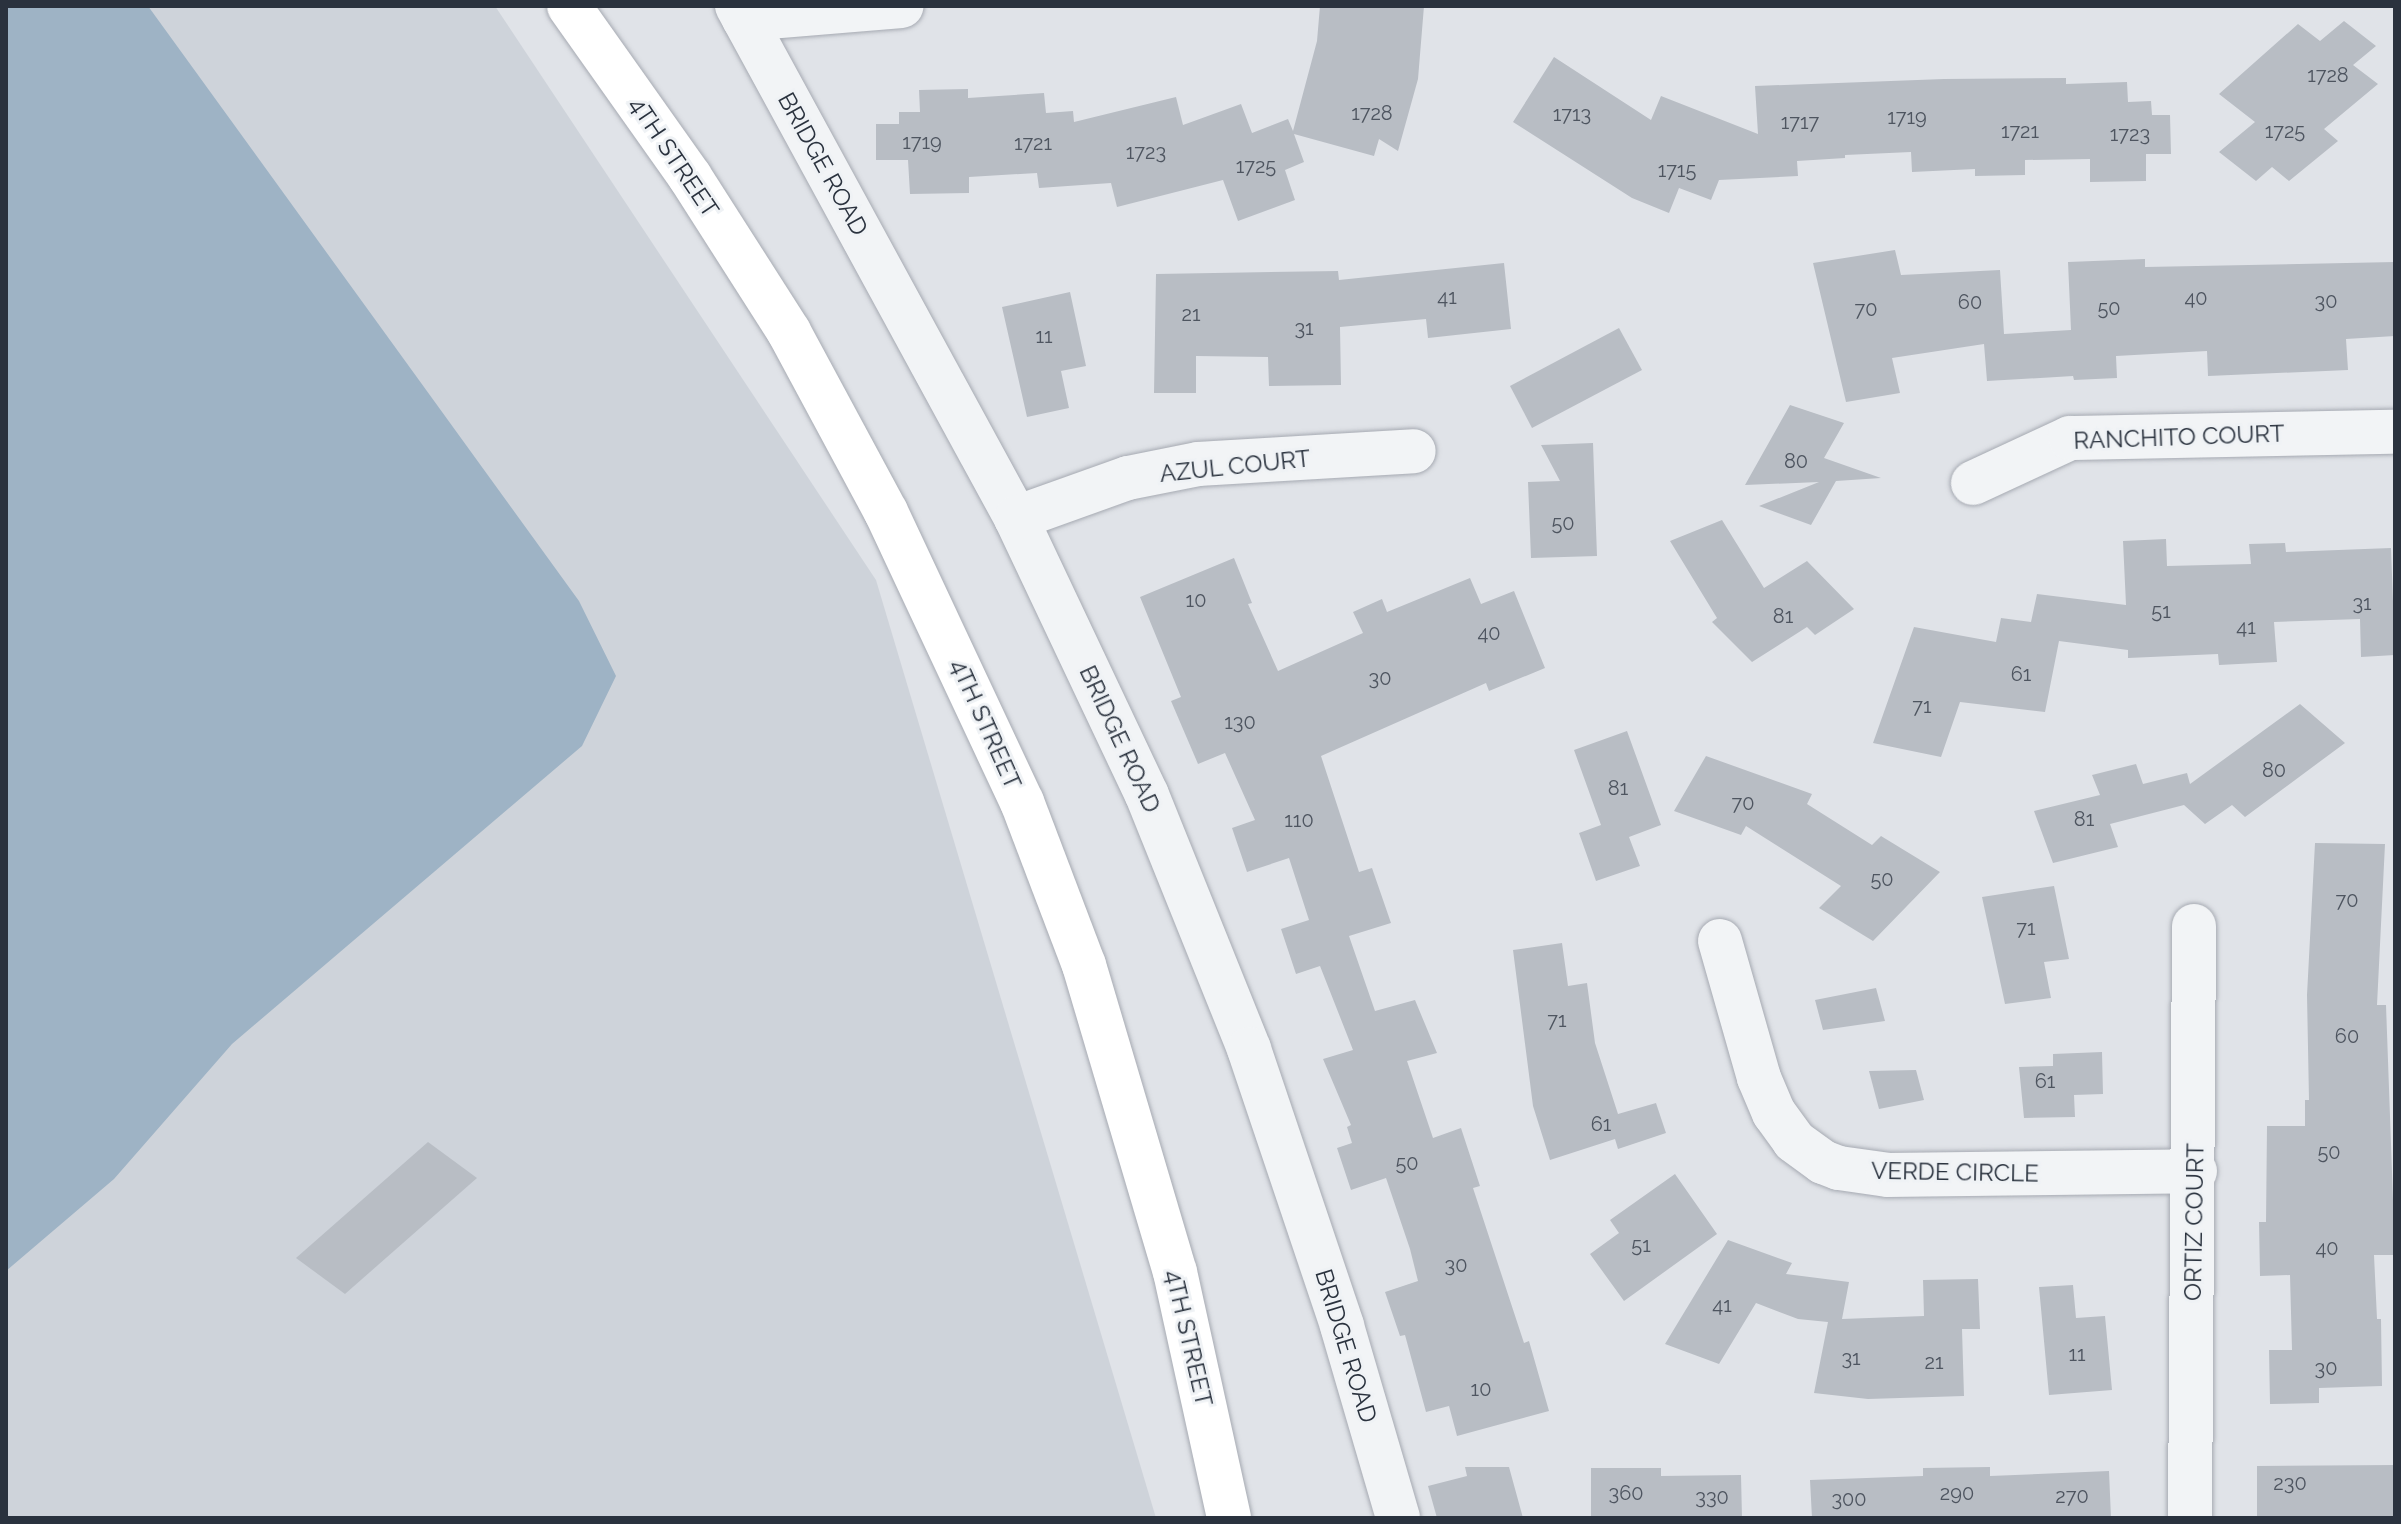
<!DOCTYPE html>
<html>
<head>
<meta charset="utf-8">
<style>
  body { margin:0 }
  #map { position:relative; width:2401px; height:1524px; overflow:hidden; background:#e0e3e8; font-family:Raleway,sans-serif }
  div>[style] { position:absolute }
  .built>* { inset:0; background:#ced3da }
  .water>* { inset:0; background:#9eb3c5 }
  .building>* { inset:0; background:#b8bdc4 }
  .roads { filter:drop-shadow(0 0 2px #a6aab2) drop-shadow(0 0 2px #a6aab2) }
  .minor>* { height:44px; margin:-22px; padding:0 22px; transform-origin:22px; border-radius:22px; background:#f2f4f6 }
  .major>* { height:44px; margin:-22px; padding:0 22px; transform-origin:22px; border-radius:22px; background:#fff }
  span { translate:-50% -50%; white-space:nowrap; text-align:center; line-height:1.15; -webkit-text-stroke:6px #eff2f5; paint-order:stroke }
  .number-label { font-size:20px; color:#4e5560 }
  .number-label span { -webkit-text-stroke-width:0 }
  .street-label { font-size:24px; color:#2a323e }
  .frame { position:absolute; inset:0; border:8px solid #2a323e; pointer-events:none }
</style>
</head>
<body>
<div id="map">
  <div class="built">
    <i style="clip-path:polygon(6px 6px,495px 6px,876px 580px,1156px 1518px,6px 1518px)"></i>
  </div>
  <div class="water">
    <i style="clip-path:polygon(6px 6px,148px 6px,579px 601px,616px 676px,582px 746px,232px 1044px,114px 1179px,6px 1271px)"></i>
  </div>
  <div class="building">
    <i style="clip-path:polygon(1320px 6px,1424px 6px,1418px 79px,1398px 151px,1379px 139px,1374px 156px,1294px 134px,1304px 162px,1285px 170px,1295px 200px,1238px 221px,1223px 180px,1117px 207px,1111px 183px,1039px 188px,1037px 173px,969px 177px,969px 193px,910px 194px,908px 160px,876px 160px,876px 124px,899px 124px,899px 112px,920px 112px,919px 90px,968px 89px,968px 98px,1044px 93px,1046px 113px,1073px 111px,1074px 122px,1176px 97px,1183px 125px,1241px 104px,1252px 133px,1288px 119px,1293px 131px,1317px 41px)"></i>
    <i style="clip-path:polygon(2344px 21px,2376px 46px,2353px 65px,2378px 84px,2324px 129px,2338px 141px,2289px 181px,2272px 167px,2256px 181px,2219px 152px,2255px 122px,2219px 94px,2298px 24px,2320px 41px)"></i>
    <i style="clip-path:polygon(1554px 57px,1651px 120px,1661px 96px,1758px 134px,1755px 86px,1944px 79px,2066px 78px,2066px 84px,2127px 82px,2128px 102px,2151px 101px,2152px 115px,2170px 115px,2171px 154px,2146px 154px,2146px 181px,2090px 182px,2090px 159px,2025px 160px,2025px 175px,1975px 176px,1975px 169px,1912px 172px,1911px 152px,1845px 155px,1845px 158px,1797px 161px,1798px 176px,1719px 180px,1711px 200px,1679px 188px,1669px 213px,1632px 198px,1513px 122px)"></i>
    <i style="clip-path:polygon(1895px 250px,1901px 275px,2000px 270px,2004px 334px,2071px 330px,2068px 262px,2145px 259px,2145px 267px,2395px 262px,2395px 336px,2346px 339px,2348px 370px,2208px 376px,2207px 351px,2116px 356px,2117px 378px,2074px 380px,2073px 376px,1987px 381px,1984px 344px,1892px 358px,1900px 393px,1846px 402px,1813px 263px)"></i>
    <i style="clip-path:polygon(1504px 263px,1511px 329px,1428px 338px,1426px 319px,1340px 327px,1341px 385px,1269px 386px,1268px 357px,1196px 356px,1196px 393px,1154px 393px,1156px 274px,1338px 271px,1339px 280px)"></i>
    <i style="clip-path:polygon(1070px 292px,1086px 366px,1061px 371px,1069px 408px,1027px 417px,1002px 307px)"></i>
    <i style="clip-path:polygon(1619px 328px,1642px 370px,1532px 428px,1510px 386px)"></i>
    <i style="clip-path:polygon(1790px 405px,1844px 423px,1824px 458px,1881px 478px,1836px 481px,1811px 525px,1759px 506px,1819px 482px,1745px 485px)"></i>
    <i style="clip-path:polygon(1593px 443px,1597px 556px,1531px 558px,1528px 482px,1560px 481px,1541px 445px)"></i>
    <i style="clip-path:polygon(1722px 520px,1764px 588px,1807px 561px,1854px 609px,1815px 635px,1807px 627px,1752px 662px,1712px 622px,1717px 618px,1670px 541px)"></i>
    <i style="clip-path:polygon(2166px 539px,2167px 566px,2251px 564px,2249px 544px,2285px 543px,2286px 552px,2391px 548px,2395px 655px,2361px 657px,2360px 619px,2274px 622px,2277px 662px,2219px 665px,2218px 654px,2128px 658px,2128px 650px,2059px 641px,2045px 712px,1960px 702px,1941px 757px,1873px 743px,1914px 627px,1996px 642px,2001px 618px,2031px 622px,2037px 594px,2126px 605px,2123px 541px)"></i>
    <i style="clip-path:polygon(1234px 558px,1252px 603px,1248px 604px,1278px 671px,1363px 633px,1353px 612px,1382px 599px,1387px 612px,1470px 578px,1481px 604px,1514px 591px,1545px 668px,1489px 691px,1486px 683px,1321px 756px,1359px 872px,1372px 868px,1391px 923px,1349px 936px,1375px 1011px,1415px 1000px,1437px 1053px,1407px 1061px,1433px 1138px,1461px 1128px,1480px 1186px,1473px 1188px,1524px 1343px,1529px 1341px,1549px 1411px,1457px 1436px,1449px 1406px,1426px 1412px,1405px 1335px,1400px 1336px,1385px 1292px,1418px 1281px,1410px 1249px,1386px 1178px,1351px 1190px,1337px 1148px,1352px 1143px,1347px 1127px,1351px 1125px,1323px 1059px,1353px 1050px,1320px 966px,1296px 974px,1281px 929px,1309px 920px,1289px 858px,1247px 872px,1232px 828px,1255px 820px,1225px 753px,1198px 764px,1171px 701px,1181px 697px,1140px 597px)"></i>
    <i style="clip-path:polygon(2300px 704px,2345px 743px,2245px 817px,2232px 805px,2205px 824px,2184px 805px,2110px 824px,2118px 847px,2053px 863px,2034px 811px,2100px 795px,2092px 775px,2136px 764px,2143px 784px,2187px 773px,2190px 784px)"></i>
    <i style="clip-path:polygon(1627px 731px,1661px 825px,1629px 837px,1640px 866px,1596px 881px,1579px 833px,1601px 825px,1574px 750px)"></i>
    <i style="clip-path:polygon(1706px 756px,1812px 794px,1807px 804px,1872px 845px,1881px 836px,1940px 872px,1873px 941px,1819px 908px,1841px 886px,1746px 826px,1741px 835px,1674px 811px)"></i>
    <i style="clip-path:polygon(2315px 843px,2385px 844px,2377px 1005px,2386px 1005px,2395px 1255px,2374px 1255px,2377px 1319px,2381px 1319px,2382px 1386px,2319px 1388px,2319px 1403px,2270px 1404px,2269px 1350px,2292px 1350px,2290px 1275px,2260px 1276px,2259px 1222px,2266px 1222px,2267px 1126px,2305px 1126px,2305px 1100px,2309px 1100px,2307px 995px)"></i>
    <i style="clip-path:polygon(2054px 886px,2069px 959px,2044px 962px,2051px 998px,2005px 1004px,1982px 897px)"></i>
    <i style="clip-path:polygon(1562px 943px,1568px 986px,1587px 983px,1595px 1043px,1618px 1114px,1656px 1103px,1666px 1133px,1618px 1149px,1615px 1139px,1550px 1160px,1533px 1106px,1513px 950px)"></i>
    <i style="clip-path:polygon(1876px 988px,1885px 1021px,1823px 1030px,1815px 1000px)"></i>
    <i style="clip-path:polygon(2102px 1052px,2103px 1094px,2074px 1095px,2075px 1117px,2024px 1118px,2019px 1067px,2053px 1066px,2053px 1054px)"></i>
    <i style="clip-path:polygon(1916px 1070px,1924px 1100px,1879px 1109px,1869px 1071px)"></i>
    <i style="clip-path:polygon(428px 1142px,477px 1178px,345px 1294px,296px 1258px)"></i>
    <i style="clip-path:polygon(1675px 1174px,1717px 1234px,1624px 1301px,1590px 1254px,1619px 1233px,1610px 1220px)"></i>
    <i style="clip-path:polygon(1728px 1240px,1792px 1263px,1786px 1274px,1849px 1282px,1842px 1319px,1924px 1316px,1923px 1280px,1978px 1279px,1980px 1329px,1962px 1329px,1964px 1396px,1868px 1399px,1814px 1393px,1828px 1322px,1798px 1319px,1756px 1303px,1719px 1364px,1665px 1344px)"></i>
    <i style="clip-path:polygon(2073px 1285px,2076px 1318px,2105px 1316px,2112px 1390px,2049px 1395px,2039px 1287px)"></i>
    <i style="clip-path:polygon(2395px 1465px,2395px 1518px,2257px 1518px,2257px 1466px)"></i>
    <i style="clip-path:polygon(1465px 1467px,1509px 1467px,1523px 1518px,1437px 1518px,1428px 1486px,1467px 1476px)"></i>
    <i style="clip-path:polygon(1990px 1467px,1990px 1476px,2109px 1471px,2111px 1518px,1812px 1518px,1810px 1480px,1923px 1476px,1923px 1468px)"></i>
    <i style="clip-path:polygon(1591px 1468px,1661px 1468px,1661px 1476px,1741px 1475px,1742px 1518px,1591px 1518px)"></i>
  </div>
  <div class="roads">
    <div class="minor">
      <i style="left:737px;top:6px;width:583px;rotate:61.41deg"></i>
      <i style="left:1016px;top:518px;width:306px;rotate:64.7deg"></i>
      <i style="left:1147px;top:795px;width:274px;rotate:68.1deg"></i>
      <i style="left:1249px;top:1049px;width:292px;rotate:71.4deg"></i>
      <i style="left:1342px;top:1326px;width:200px;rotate:73.7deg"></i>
      <i style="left:744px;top:19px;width:158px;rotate:-4.7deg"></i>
      <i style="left:1973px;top:483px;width:107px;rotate:-24.9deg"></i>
      <i style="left:2070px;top:438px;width:325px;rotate:-1.1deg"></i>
      <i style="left:1016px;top:518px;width:119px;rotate:-19.7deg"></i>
      <i style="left:1128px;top:478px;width:71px;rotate:-11.3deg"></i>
      <i style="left:1198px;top:464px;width:216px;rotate:-3.4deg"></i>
      <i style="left:1720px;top:941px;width:142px;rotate:74.1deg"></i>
      <i style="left:1759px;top:1078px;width:38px;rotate:67deg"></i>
      <i style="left:1774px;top:1113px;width:34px;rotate:54deg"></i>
      <i style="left:1794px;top:1141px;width:36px;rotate:36deg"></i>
      <i style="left:1823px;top:1162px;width:17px;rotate:21deg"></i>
      <i style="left:1839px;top:1168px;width:49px;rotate:8.1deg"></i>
      <i style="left:1888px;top:1175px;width:307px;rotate:-0.7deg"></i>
      <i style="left:2190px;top:1518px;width:592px;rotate:-89.61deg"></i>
    </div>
    <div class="major">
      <i style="left:569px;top:6px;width:209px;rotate:54.7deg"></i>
      <i style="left:690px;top:177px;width:184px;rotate:57.4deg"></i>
      <i style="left:789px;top:332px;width:204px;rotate:61.7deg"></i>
      <i style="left:886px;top:512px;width:320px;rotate:64.9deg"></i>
      <i style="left:1022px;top:802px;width:174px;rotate:69.2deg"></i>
      <i style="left:1084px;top:965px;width:320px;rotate:73.5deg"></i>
      <i style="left:1175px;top:1272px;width:252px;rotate:77.6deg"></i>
    </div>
  </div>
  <div class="number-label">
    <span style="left:2328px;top:75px">1728</span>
    <span style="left:1372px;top:113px">1728</span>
    <span style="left:1572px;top:114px">1713</span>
    <span style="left:1907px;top:117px">1719</span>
    <span style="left:1800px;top:122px">1717</span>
    <span style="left:2020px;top:131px">1721</span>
    <span style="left:2285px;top:131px">1725</span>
    <span style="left:2130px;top:134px">1723</span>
    <span style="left:922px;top:142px">1719</span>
    <span style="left:1033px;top:143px">1721</span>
    <span style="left:1146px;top:152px">1723</span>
    <span style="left:1256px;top:166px">1725</span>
    <span style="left:1677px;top:170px">1715</span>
    <span style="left:1447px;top:297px">41</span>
    <span style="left:2196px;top:298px">40</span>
    <span style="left:2326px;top:301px">30</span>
    <span style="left:1970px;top:302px">60</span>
    <span style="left:2109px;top:308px">50</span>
    <span style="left:1866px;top:309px">70</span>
    <span style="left:1191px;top:314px">21</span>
    <span style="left:1304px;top:328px">31</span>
    <span style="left:1044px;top:336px">11</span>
    <span style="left:1796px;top:461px">80</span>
    <span style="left:1563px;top:523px">50</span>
    <span style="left:1196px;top:600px">10</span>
    <span style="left:2362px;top:603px">31</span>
    <span style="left:2161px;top:611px">51</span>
    <span style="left:1783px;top:616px">81</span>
    <span style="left:2246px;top:627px">41</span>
    <span style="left:1489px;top:633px">40</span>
    <span style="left:2021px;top:674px">61</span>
    <span style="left:1380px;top:678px">30</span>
    <span style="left:1922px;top:706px">71</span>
    <span style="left:1240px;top:722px">130</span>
    <span style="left:2274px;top:770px">80</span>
    <span style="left:1618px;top:788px">81</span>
    <span style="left:1743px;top:803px">70</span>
    <span style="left:2084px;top:819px">81</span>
    <span style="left:1299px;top:820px">110</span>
    <span style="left:1882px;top:879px">50</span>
    <span style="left:2347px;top:900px">70</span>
    <span style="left:2026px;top:928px">71</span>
    <span style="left:1557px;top:1020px">71</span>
    <span style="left:2347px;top:1036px">60</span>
    <span style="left:2045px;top:1081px">61</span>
    <span style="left:1601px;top:1124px">61</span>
    <span style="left:2329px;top:1152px">50</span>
    <span style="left:1407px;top:1163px">50</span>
    <span style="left:1641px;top:1245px">51</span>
    <span style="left:2327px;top:1248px">40</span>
    <span style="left:1456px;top:1265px">30</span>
    <span style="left:1722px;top:1305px">41</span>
    <span style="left:2077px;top:1354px">11</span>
    <span style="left:1851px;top:1358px">31</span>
    <span style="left:1934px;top:1362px">21</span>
    <span style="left:2326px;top:1368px">30</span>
    <span style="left:1481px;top:1389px">10</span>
    <span style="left:2290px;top:1483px">230</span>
    <span style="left:1626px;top:1493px">360</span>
    <span style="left:1957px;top:1493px">290</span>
    <span style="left:2072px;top:1496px">270</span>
    <span style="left:1712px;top:1497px">330</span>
    <span style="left:1849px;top:1499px">300</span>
  </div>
  <div class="street-label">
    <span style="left:674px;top:157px;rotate:56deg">4TH STREET</span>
    <span style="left:823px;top:164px;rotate:61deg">BRIDGE ROAD</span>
    <span style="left:2179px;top:437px;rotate:-2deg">RANCHITO COURT</span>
    <span style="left:1235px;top:466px;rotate:-6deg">AZUL COURT</span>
    <span style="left:986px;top:724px;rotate:66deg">4TH STREET</span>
    <span style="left:1120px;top:739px;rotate:65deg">BRIDGE ROAD</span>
    <span style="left:1955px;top:1172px;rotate:1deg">VERDE CIRCLE</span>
    <span style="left:2194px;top:1222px;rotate:-89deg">ORTIZ COURT</span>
    <span style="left:1189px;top:1338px;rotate:77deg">4TH STREET</span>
    <span style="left:1346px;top:1346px;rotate:73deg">BRIDGE ROAD</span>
  </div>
  <div class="frame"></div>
</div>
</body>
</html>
